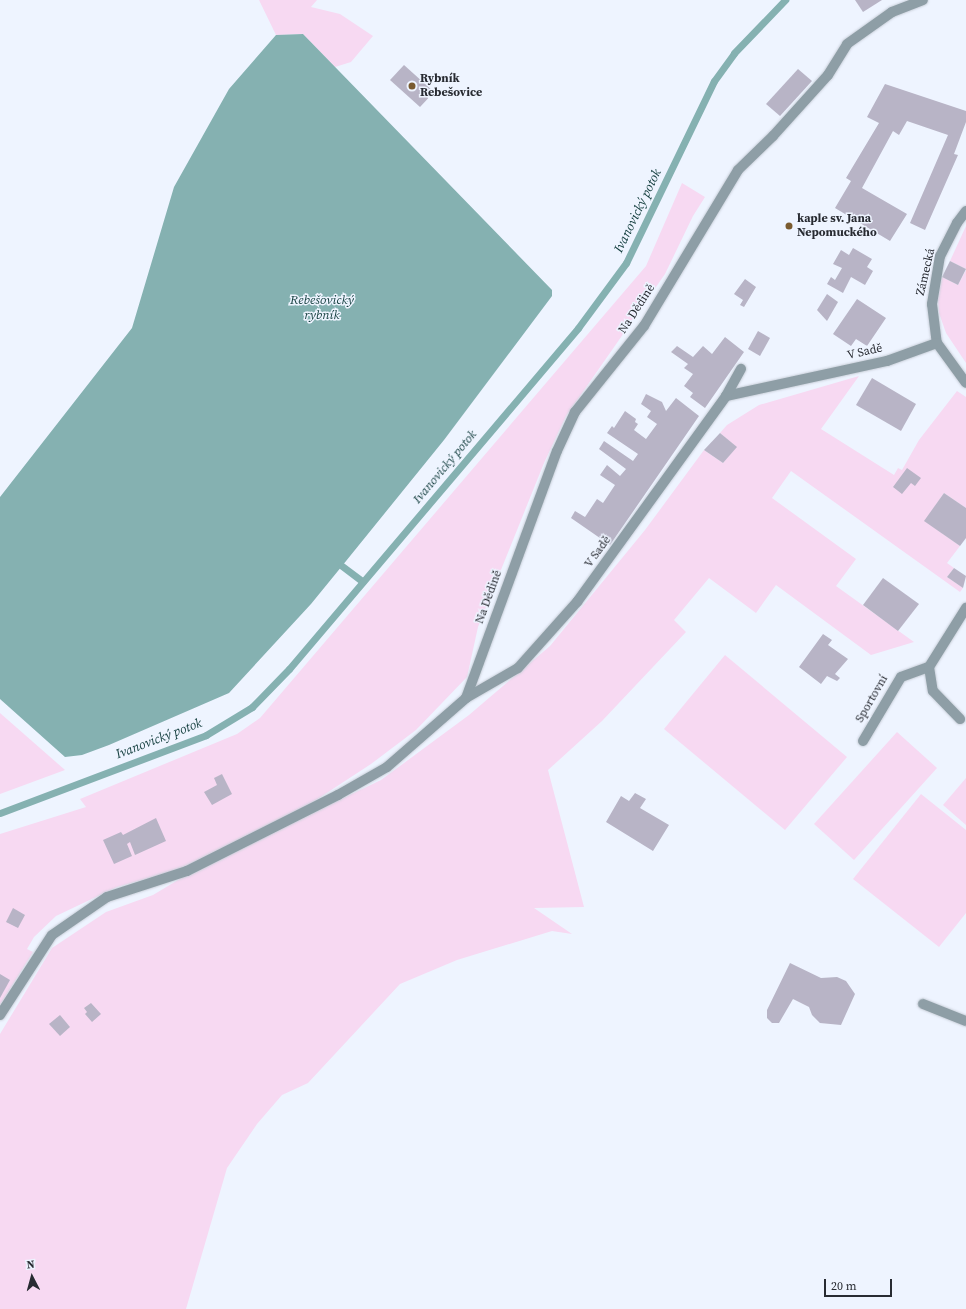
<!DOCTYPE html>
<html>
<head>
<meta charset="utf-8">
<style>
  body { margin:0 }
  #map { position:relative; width:966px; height:1309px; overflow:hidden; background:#eef4ff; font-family:"Source Serif 4",serif }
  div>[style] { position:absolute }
  .green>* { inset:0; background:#f7d9f2 }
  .water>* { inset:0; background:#85b1b1 }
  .stream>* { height:7px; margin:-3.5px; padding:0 3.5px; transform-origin:3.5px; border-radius:3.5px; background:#85b1b1 }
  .building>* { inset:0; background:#b8b4c6 }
  .roads { filter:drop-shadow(0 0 1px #cad0da) drop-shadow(0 0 1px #cad0da) }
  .minor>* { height:10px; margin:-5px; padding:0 5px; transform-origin:5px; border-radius:5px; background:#8e9ea6 }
  .dots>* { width:11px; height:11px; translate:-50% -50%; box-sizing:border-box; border:2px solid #eef4ff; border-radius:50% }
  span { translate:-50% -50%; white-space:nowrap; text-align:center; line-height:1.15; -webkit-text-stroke:3px #eef4ff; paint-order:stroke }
  .poi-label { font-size:12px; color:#282b32; font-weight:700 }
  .left { translate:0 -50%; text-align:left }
  .street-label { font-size:12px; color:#282b32 }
  .water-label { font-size:13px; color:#113c3c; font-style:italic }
  .north { position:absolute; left:12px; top:1257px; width:40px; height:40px; -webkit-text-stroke:3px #eef4ff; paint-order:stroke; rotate:354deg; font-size:11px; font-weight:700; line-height:16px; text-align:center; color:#282b32 }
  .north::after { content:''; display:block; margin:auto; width:14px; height:18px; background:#282b32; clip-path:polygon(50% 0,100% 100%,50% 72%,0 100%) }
  .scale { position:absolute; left:824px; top:1279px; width:68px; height:18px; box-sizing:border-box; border:2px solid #282b32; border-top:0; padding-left:5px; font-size:12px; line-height:14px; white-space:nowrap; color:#282b32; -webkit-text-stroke:3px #eef4ff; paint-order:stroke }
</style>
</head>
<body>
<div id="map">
  <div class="green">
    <i style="clip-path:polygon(259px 0,317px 0,311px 7px,340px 14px,373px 36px,351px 62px,335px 67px,303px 34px,276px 35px)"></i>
    <i style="clip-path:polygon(682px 183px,705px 197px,693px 216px,665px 274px,566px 416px,544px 463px,478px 627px,467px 677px,416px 730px,371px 764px,293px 815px,184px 868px,117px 887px,56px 916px,34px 937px,27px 949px,33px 952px,0 1005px,0 834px,86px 807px,80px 799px,237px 734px,260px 718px,646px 266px)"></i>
    <i style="clip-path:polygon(966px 226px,966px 269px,950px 261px)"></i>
    <i style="clip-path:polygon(966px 270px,966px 363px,946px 333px,939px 313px,938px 299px,942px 277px,958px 285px)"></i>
    <i style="clip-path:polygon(859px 376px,821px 429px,894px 475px,898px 468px,902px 470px,919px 440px,957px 391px,966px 397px,966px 508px,944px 493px,925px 521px,960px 546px,947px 563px,954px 568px,947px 577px,963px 588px,960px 592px,791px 471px,772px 498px,856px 559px,836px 586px,914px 642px,871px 655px,776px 585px,756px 613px,709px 578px,674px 620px,686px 632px,602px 721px,548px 770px,584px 907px,534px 908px,572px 934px,552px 931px,457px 960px,400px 984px,308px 1083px,282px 1095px,257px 1124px,227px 1168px,186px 1309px,0 1309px,0 1034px,52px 948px,106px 912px,153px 895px,198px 868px,381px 780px,469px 715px,550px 646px,645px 530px,704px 450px,723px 463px,736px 447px,720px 433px,727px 425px,759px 405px)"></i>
    <i style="clip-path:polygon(725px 655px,847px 757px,785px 830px,664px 729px)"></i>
    <i style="clip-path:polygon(0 713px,65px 770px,0 794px)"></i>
    <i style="clip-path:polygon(897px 732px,937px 768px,854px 860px,814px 824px)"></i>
    <i style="clip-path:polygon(966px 778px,966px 825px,943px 805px)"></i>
    <i style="clip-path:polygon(921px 794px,966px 830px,966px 913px,939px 947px,853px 879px)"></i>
  </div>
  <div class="water">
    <i style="clip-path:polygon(303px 34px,552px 290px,552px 296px,444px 440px,342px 566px,311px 604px,229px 693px,109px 745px,82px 755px,65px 757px,0 699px,0 497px,132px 328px,174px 187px,229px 89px,276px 35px)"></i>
  </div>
  <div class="stream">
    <i style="left:342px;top:566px;width:26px;rotate:37deg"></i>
    <i style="left:0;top:813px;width:220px;rotate:-20.7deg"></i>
    <i style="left:206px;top:735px;width:54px;rotate:-31.3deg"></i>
    <i style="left:252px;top:707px;width:53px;rotate:-45.8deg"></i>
    <i style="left:289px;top:669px;width:447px;rotate:-49.7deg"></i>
    <i style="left:578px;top:328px;width:81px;rotate:-53.6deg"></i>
    <i style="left:626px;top:263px;width:202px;rotate:-64.2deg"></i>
    <i style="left:714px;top:81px;width:34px;rotate:-54deg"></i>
    <i style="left:734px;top:53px;width:74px;rotate:-46.1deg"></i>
  </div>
  <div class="building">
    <i style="clip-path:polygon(855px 0,882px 0,863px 12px)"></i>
    <i style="clip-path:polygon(404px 65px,434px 92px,420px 107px,390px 80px)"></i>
    <i style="clip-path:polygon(798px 69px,812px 81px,780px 116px,766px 104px)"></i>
    <i style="clip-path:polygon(885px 84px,966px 111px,966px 122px,954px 154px,958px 155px,925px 230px,910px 223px,948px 135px,907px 121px,899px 135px,893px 131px,862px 188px,907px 214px,890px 241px,835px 208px,851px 181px,846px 178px,879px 123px,867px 117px)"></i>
    <i style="clip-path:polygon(853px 248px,872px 259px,867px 267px,873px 271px,865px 285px,851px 277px,843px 293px,827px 284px,831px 277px,835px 280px,842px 268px,833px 264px,841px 250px,849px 255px)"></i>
    <i style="clip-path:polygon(950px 261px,966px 269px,958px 285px,942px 277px)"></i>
    <i style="clip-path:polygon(745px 279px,756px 287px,744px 307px,740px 305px,743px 300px,734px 294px)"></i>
    <i style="clip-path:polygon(827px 294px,838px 302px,827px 321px,817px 310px)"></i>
    <i style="clip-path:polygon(857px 299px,886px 318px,867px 346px,856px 339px,851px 346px,833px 334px)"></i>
    <i style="clip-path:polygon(758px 331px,770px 338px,760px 356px,748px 349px)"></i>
    <i style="clip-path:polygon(725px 337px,744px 352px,705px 408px,690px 397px,693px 393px,684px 386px,693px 374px,684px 368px,688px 364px,671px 352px,677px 346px,693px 357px,703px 346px,712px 354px)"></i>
    <i style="clip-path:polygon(872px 378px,916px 404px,901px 431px,856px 405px)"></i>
    <i style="clip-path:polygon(646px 394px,662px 402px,666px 411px,676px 398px,699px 416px,610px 545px,571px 518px,575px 511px,585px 517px,597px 499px,603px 503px,615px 485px,600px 475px,607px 465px,620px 476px,626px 469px,599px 449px,604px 441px,633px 461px,638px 454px,607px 433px,612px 426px,614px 428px,625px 411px,636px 419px,635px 422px,638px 424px,634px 430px,646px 439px,657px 424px,647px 417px,651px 411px,641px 404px)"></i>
    <i style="clip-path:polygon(720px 433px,737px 447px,723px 463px,704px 450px)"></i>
    <i style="clip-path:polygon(907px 468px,921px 478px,915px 486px,911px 483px,902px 494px,893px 487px)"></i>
    <i style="clip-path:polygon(944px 493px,966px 508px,966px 538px,960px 546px,924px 521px)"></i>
    <i style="clip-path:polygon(954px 568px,966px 576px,963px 588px,947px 577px)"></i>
    <i style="clip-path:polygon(883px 578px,919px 604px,898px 631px,863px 605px)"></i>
    <i style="clip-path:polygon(823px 634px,832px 640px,828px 645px,848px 659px,835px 674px,840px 678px,837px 681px,827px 676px,821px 684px,799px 667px)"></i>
    <i style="clip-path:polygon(222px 774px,232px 794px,212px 805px,204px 792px,217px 785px,214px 778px)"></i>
    <i style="clip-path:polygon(635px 793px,646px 799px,640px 808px,669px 825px,653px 851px,606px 822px,621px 796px,629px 801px)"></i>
    <i style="clip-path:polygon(156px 818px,166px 841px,135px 855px,130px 842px,127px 844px,132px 856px,114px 864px,103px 840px,121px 832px,123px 835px)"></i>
    <i style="clip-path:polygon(13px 908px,25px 915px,18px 928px,6px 922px)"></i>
    <i style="clip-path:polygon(790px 963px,821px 978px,837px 977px,846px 981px,855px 994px,841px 1025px,820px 1023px,812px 1015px,809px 1007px,793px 999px,779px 1023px,772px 1023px,767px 1018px,767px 1010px)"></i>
    <i style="clip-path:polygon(0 974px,10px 980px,0 998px)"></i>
    <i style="clip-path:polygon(91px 1003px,101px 1014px,92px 1022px,85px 1014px,87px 1012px,84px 1008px)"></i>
    <i style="clip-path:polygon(60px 1015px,70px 1027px,60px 1036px,49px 1024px)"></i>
  </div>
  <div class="roads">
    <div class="minor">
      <i style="left:966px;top:211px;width:15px;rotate:127deg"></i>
      <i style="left:957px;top:223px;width:37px;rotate:117deg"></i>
      <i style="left:940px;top:256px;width:49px;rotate:99.5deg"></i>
      <i style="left:932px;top:304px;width:39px;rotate:83deg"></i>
      <i style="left:937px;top:343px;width:49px;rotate:54.1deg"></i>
      <i style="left:726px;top:396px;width:165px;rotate:-12.3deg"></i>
      <i style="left:887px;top:361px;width:53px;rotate:-19.8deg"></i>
      <i style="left:929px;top:667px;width:24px;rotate:81deg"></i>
      <i style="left:933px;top:691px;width:39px;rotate:46deg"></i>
      <i style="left:466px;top:698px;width:263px;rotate:-69.8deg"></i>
      <i style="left:557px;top:451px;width:43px;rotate:-65.2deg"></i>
      <i style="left:575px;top:412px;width:110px;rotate:-51.3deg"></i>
      <i style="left:644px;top:326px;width:182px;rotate:-58.9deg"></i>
      <i style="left:738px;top:170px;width:49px;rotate:-44.2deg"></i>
      <i style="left:773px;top:136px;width:82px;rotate:-48deg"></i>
      <i style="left:828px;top:75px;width:36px;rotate:-58deg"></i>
      <i style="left:847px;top:44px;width:55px;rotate:-35.4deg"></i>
      <i style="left:892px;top:12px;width:33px;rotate:-21deg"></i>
      <i style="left:863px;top:741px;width:74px;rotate:-59.3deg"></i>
      <i style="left:901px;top:677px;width:30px;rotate:-20deg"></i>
      <i style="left:929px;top:667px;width:70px;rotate:-57.9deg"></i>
      <i style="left:923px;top:1004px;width:46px;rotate:21.6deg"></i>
      <i style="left:0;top:1015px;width:95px;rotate:-57deg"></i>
      <i style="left:52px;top:935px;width:67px;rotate:-34.6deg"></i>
      <i style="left:107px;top:897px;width:84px;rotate:-18deg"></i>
      <i style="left:187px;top:871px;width:169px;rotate:-26.7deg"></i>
      <i style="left:338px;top:795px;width:56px;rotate:-29.7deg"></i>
      <i style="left:387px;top:767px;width:105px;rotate:-41.1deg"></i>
      <i style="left:466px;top:698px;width:60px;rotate:-30deg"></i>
      <i style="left:518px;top:668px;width:89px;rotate:-48.2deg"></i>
      <i style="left:577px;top:602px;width:254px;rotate:-54.1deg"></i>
      <i style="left:726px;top:396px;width:31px;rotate:-61deg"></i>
    </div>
  </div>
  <div class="dots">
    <i style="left:412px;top:86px;background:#7a5b30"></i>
    <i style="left:789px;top:226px;background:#7a5b30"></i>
  </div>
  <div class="poi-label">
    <span class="left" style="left:420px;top:86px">Rybník<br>Rebešovice</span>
    <span class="left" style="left:797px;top:226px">kaple sv. Jana<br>Nepomuckého</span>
  </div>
  <div class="street-label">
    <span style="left:926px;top:272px;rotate:-77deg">Zámecká</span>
    <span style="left:637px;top:309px;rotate:-57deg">Na Dědině</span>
    <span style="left:865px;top:352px;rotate:-13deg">V Sadě</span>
    <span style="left:598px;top:552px;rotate:-54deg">V Sadě</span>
    <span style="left:489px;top:597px;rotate:-70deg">Na Dědině</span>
    <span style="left:872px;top:699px;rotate:-60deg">Sportovní</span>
  </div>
  <div class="water-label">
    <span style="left:638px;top:211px;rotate:-64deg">Ivanovický potok</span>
    <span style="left:322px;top:308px">Rebešovický<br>rybník</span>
    <span style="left:445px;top:467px;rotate:-50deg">Ivanovický potok</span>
    <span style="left:159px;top:739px;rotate:-21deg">Ivanovický potok</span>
  </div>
  <div class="north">N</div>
  <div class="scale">20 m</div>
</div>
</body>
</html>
